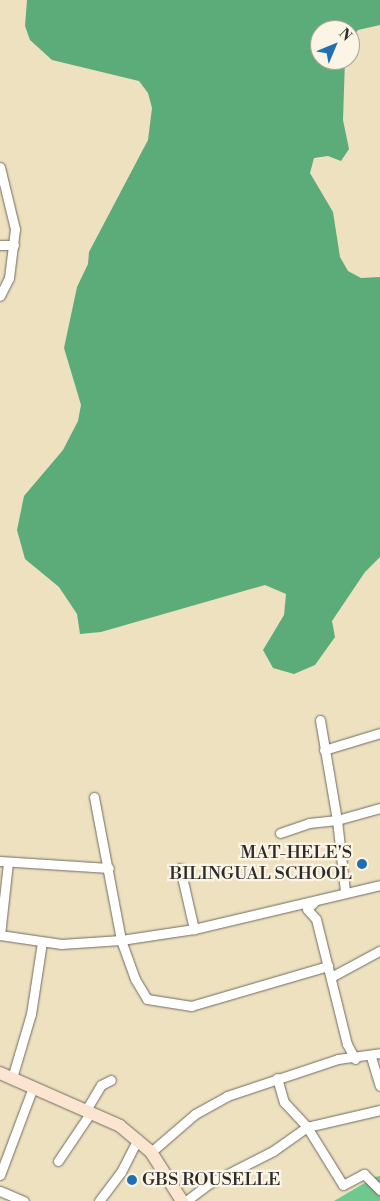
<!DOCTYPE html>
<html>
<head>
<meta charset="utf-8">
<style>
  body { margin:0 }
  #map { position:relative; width:380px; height:1201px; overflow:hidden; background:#eee1c0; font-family:"Libre Bodoni",serif }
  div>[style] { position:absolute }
  .green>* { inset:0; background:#6fc88e }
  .forest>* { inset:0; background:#5bac79 }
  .roads { filter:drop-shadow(0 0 1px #6f6b5f) drop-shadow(0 0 1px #6f6b5f) }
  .street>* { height:9px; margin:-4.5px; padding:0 4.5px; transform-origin:4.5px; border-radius:4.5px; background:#fff }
  .secondary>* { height:12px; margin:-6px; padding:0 6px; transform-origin:6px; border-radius:6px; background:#fce5d0 }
  .dots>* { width:14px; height:14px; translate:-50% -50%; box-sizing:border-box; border:2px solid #fcf5e5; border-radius:50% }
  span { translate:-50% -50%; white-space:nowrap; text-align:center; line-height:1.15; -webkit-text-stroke:4.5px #fcf5e5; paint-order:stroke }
  .poi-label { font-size:18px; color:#2b2b2b }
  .right { translate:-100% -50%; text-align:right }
  .left { translate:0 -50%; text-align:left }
  .north { position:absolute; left:310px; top:20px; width:50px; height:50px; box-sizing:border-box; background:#fcf5e5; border:1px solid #a8a49b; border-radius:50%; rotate:45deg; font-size:14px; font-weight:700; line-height:20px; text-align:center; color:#2b2b2b }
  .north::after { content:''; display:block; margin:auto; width:18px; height:22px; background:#1f6fb2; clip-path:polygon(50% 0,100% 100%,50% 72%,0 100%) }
</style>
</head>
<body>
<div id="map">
  <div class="green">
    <i style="clip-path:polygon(380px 1176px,380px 1201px,334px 1201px,375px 1177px)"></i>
  </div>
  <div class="forest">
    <i style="clip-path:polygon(27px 0,380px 0,380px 25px,358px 30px,350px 41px,350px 30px,320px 30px,320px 60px,345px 60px,343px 120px,349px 149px,341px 161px,328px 156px,314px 158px,310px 173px,333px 212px,340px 257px,348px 271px,361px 278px,380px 277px,380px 557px,365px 572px,332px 621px,335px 637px,315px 665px,294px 674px,273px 668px,263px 650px,284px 615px,286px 594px,265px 585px,101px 632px,80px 634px,77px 614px,59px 587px,25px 559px,17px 530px,24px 496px,63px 450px,78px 421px,81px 405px,64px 348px,77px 287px,88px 264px,89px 252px,148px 140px,152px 108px,148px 93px,139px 81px,52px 60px,30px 40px,25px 26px)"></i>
  </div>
  <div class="roads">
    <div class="street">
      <i style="left:0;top:167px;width:64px;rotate:76.4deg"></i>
      <i style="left:15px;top:229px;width:49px;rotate:97deg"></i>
      <i style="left:9px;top:278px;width:20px;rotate:117deg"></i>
      <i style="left:0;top:245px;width:14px"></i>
      <i style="left:320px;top:720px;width:101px;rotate:80.4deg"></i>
      <i style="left:337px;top:820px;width:45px;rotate:-15.6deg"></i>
      <i style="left:324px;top:750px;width:59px;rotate:-16.9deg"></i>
      <i style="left:94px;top:797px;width:146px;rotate:79.3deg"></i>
      <i style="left:121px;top:940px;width:41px;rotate:70.3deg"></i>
      <i style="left:135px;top:979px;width:23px;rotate:59deg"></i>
      <i style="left:147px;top:999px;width:45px;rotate:9deg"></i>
      <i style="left:191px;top:1006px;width:143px;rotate:-16.3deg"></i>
      <i style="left:280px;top:833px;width:31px;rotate:-19deg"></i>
      <i style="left:309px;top:823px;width:28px;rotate:-6deg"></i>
      <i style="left:337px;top:820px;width:71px;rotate:83.6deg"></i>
      <i style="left:0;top:861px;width:109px;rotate:3.7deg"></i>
      <i style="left:180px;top:868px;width:63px;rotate:77.1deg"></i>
      <i style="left:315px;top:901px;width:11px;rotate:135deg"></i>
      <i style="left:307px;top:909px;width:13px;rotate:48deg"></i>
      <i style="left:316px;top:919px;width:129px;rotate:76.1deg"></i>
      <i style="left:347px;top:1044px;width:17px;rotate:62deg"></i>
      <i style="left:0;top:935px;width:62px;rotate:8.4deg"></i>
      <i style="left:61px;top:944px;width:60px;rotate:-3.8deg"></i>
      <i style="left:121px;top:940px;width:74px;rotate:-8.6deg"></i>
      <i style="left:194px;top:929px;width:191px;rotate:-13.3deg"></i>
      <i style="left:0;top:935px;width:73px;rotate:-83.7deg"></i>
      <i style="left:331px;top:977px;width:55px;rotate:-28.4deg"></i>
      <i style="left:371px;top:1057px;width:30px;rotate:73deg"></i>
      <i style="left:12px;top:1078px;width:67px;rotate:-73.5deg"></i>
      <i style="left:31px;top:1014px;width:73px;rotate:-81.3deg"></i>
      <i style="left:277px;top:1078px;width:25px;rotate:74deg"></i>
      <i style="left:284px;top:1102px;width:34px;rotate:47deg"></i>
      <i style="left:307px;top:1127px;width:68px;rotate:58.2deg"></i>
      <i style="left:343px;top:1185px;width:24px;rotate:-28deg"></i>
      <i style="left:364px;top:1174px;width:23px;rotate:45deg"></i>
      <i style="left:86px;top:1110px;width:29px;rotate:-59deg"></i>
      <i style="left:101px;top:1085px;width:11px;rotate:-27deg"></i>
      <i style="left:151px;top:1152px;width:58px;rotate:-40.8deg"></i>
      <i style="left:195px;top:1114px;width:37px;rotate:-29deg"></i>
      <i style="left:227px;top:1096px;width:117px;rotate:-18.4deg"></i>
      <i style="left:338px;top:1059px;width:42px;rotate:-8.1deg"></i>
      <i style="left:58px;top:1161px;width:59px;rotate:-56deg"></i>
      <i style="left:0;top:1175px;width:94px;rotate:-69.4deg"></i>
      <i style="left:0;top:1191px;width:26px;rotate:23deg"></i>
      <i style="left:99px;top:1201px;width:36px;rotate:-53deg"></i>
      <i style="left:121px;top:1172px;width:37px;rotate:-63deg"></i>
      <i style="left:186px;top:1201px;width:30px;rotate:-37deg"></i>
      <i style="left:210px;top:1183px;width:71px;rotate:-26.9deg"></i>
      <i style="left:273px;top:1151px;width:42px;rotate:-35.2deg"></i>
      <i style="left:307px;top:1127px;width:75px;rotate:-13.1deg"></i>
    </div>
    <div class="secondary">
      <i style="left:0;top:1073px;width:131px;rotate:23.8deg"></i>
      <i style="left:120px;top:1126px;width:40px;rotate:40deg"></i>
      <i style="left:151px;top:1152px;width:58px;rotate:57.7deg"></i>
    </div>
  </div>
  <div class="dots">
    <i style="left:362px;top:864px;background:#1f6fb2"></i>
    <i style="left:132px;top:1180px;background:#1f6fb2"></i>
  </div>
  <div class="poi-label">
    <span class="right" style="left:352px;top:864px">MAT-HELE'S<br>BILINGUAL SCHOOL</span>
    <span class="left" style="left:142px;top:1180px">GBS ROUSELLE</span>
  </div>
  <div class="north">N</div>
</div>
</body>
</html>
